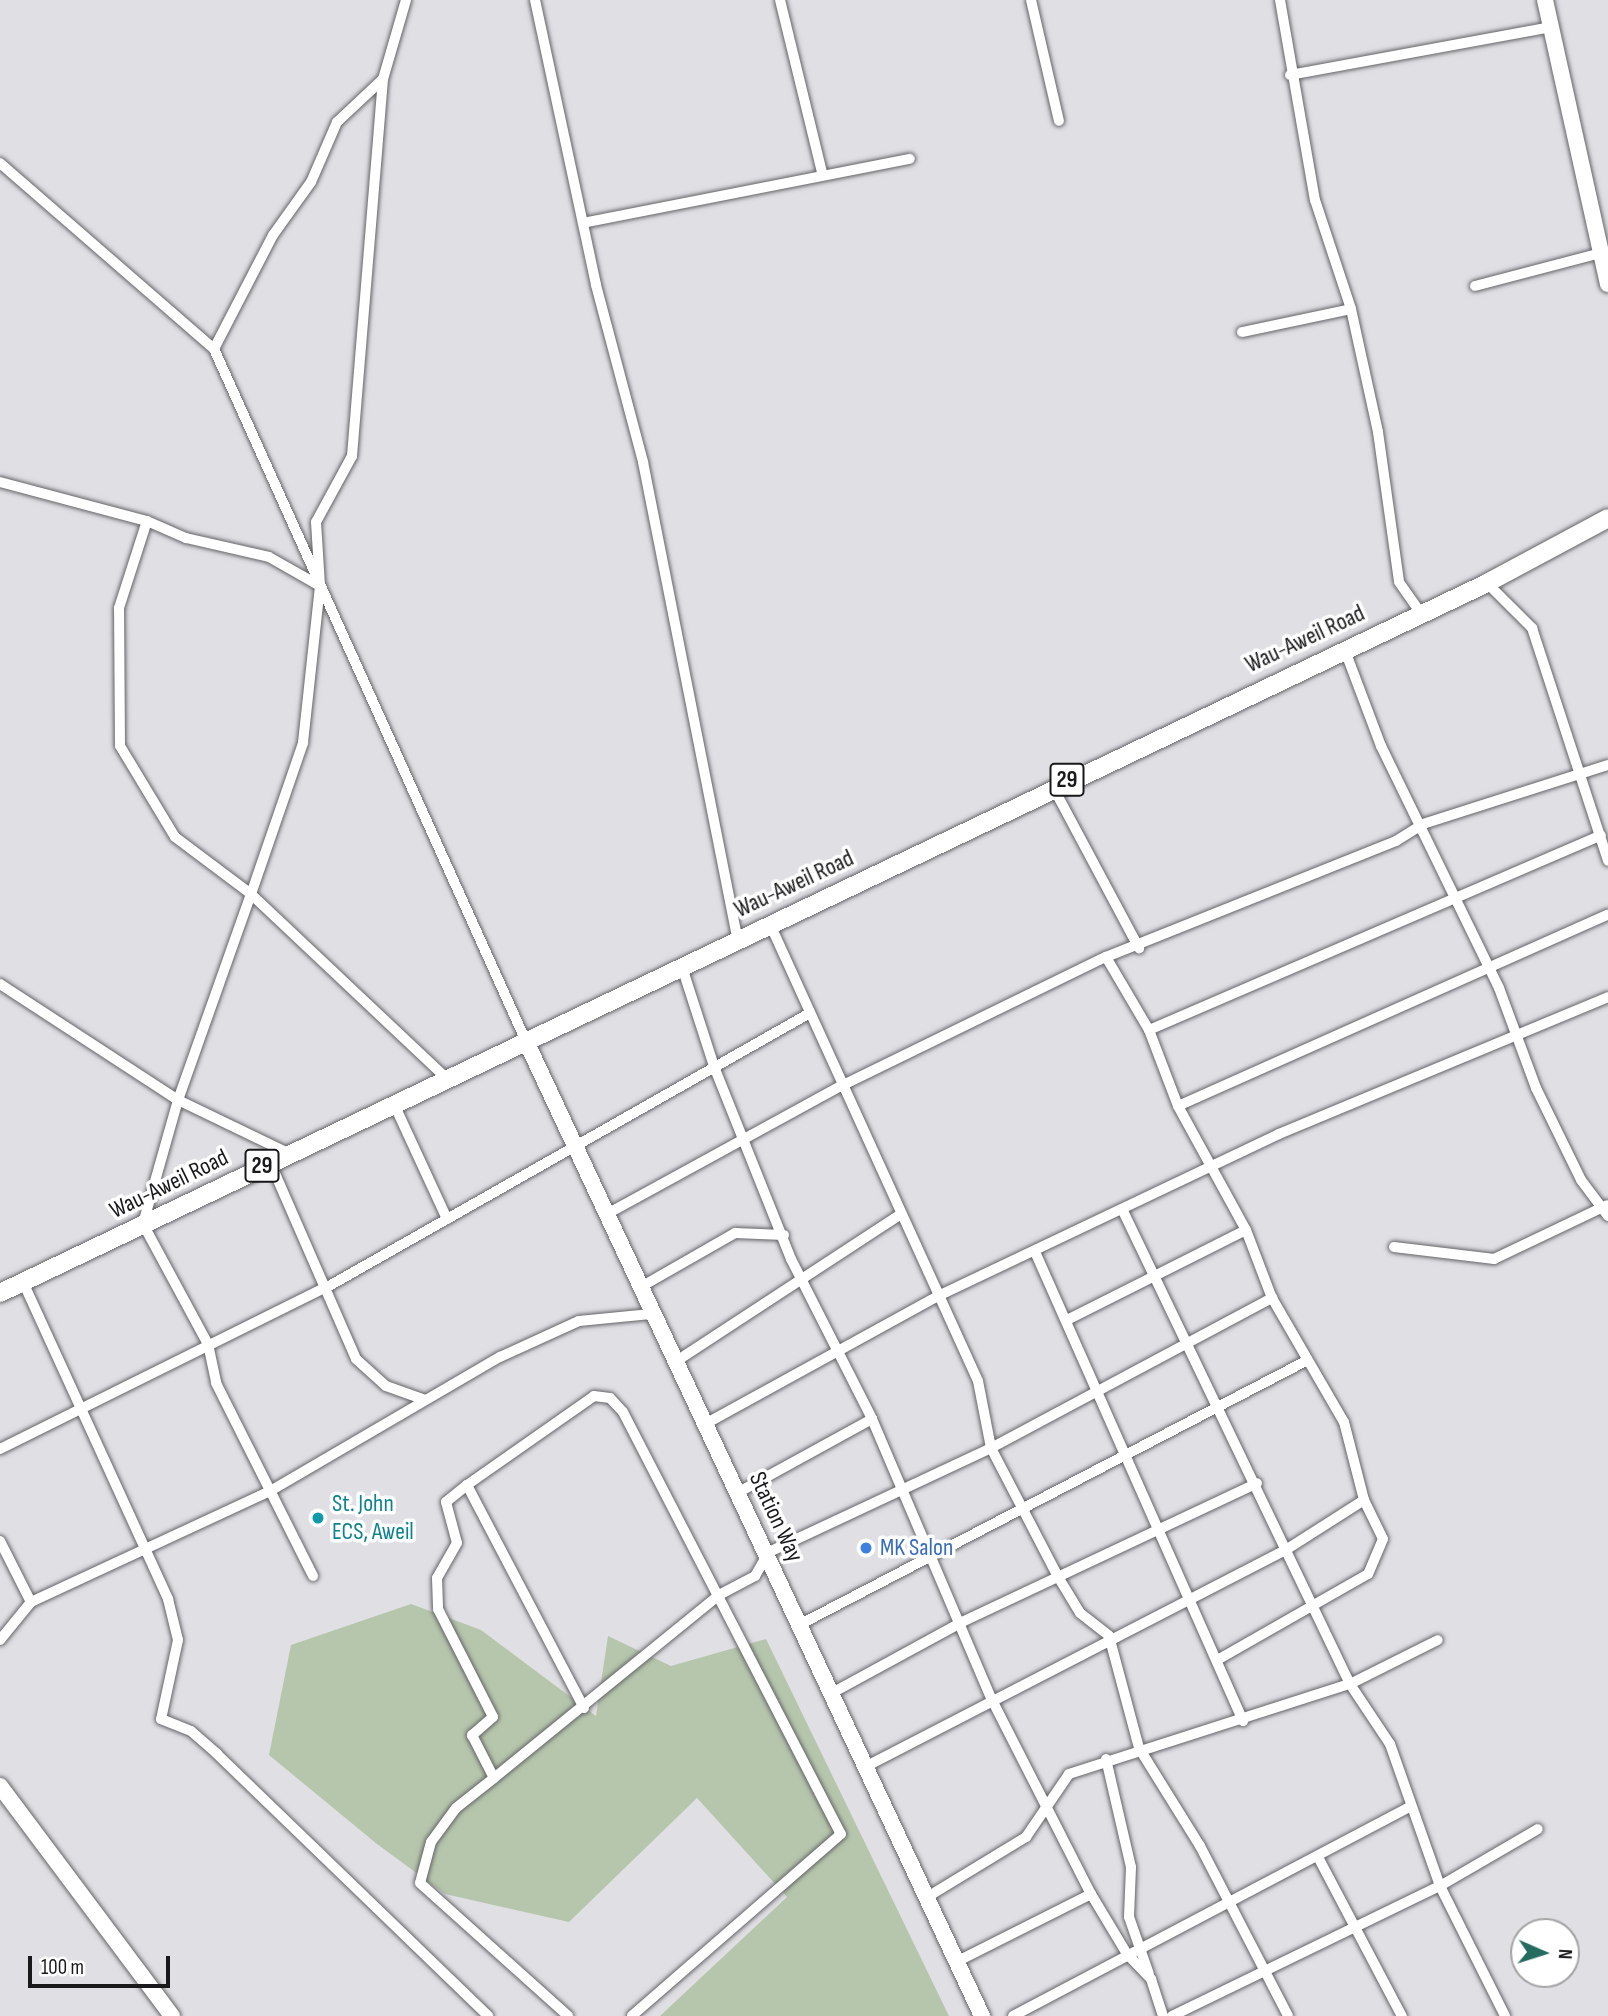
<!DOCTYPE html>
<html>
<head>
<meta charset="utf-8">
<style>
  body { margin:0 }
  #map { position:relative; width:1608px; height:2016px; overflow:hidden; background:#dfdfe4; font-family:"Sofia Sans Condensed",sans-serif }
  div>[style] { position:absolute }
  .green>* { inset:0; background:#b6c6ac }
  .roads { filter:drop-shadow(0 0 2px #646468) drop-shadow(0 0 2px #646468) }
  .street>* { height:10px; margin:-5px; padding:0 5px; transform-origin:5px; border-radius:5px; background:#fff }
  .secondary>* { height:16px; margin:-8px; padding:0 8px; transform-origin:8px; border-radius:8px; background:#fff }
  .primary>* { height:18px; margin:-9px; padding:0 9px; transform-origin:9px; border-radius:9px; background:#fff }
  .dots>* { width:19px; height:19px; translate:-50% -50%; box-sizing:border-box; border:4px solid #fff; border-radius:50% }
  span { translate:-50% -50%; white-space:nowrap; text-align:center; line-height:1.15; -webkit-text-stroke:7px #fff; paint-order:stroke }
  .shield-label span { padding:2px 5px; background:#fff; border:2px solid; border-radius:5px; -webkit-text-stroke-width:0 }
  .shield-label { font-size:23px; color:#19191b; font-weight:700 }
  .street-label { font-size:24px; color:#19191b }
  .culture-label { font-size:24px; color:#0d838f }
  .left { translate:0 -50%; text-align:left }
  .shop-label { font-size:24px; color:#366cbe }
  .north { position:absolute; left:1510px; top:1918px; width:70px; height:70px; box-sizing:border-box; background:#fff; border:2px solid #a3a3a4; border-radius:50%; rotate:93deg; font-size:19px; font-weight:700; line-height:28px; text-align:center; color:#19191b }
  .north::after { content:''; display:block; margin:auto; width:24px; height:32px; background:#256b60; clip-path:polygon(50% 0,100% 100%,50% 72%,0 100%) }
  .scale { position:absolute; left:28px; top:1956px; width:142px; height:32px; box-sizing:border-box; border:4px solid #19191b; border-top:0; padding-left:9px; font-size:21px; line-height:24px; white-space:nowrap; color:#19191b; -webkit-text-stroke:5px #fff; paint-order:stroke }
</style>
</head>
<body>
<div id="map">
  <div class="green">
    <i style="clip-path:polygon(411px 1604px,481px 1630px,596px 1716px,608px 1636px,671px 1666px,766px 1639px,949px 2016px,660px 2016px,787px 1897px,697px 1798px,569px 1922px,445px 1894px,377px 1844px,269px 1755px,291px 1645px)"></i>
  </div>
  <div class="roads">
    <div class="street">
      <i style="left:406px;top:0;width:82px;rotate:106.2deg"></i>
      <i style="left:383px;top:79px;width:63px;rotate:136.9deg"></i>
      <i style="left:337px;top:122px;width:65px;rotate:113.4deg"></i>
      <i style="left:311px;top:182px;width:65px;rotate:125.6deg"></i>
      <i style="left:273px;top:235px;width:128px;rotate:117.4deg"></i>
      <i style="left:214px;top:349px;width:757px;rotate:65.74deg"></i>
      <i style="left:535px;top:0;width:291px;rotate:77.9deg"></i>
      <i style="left:596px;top:285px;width:183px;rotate:75.1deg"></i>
      <i style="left:643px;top:462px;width:485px;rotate:78.8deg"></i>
      <i style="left:780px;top:0;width:177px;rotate:76.3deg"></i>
      <i style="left:1031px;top:0;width:124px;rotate:77deg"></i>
      <i style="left:1280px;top:0;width:203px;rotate:80.1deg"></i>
      <i style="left:1315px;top:200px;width:115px;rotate:71.7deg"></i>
      <i style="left:1351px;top:309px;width:126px;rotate:77.6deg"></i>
      <i style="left:1378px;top:432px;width:151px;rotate:82deg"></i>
      <i style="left:1399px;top:582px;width:35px;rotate:55deg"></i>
      <i style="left:1290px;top:75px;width:265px;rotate:-10.4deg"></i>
      <i style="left:383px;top:79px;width:378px;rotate:94.7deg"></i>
      <i style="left:352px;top:456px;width:75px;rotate:118.6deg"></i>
      <i style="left:316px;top:522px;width:64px;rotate:86.4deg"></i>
      <i style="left:320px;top:586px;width:158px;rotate:96.2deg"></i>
      <i style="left:303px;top:743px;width:160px;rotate:109deg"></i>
      <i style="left:251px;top:894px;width:267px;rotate:43.3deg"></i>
      <i style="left:0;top:163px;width:284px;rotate:41deg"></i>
      <i style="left:583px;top:223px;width:333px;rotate:-11.1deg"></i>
      <i style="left:1475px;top:286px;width:130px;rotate:-14.7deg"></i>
      <i style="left:1242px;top:332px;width:111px;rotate:-11.9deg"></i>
      <i style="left:0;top:482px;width:152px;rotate:14.9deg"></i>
      <i style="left:1487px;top:583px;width:64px;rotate:45deg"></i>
      <i style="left:1532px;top:628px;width:245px;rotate:71.9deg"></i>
      <i style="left:1344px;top:648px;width:105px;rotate:69.3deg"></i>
      <i style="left:1381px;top:746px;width:269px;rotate:64deg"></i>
      <i style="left:1499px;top:988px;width:107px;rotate:69.7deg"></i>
      <i style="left:1536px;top:1088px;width:102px;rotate:63.9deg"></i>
      <i style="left:1581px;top:1180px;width:45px;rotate:53.1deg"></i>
      <i style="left:1053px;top:787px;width:183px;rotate:61.9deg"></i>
      <i style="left:769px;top:922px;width:504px;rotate:65.52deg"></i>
      <i style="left:978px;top:1381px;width:68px;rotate:79deg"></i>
      <i style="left:991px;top:1448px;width:143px;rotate:62.5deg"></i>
      <i style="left:1057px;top:1575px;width:44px;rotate:58.8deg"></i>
      <i style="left:1080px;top:1613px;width:37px;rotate:38deg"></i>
      <i style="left:1109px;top:1636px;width:116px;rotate:75deg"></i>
      <i style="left:1139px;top:1748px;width:115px;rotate:58.1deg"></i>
      <i style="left:1200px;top:1846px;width:191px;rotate:62.6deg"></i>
      <i style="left:1106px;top:957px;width:85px;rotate:59.5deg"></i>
      <i style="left:1149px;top:1030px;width:81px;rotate:69.1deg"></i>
      <i style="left:1178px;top:1106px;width:141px;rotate:61.3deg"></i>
      <i style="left:1246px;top:1230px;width:73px;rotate:69.1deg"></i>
      <i style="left:1272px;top:1298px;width:143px;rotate:59.9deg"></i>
      <i style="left:1344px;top:1422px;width:81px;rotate:75.6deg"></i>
      <i style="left:1364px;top:1500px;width:43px;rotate:64deg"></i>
      <i style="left:1383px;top:1539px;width:38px;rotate:113deg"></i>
      <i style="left:1368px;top:1574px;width:172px;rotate:150.3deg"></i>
      <i style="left:681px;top:964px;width:110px;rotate:72.1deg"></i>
      <i style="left:715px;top:1069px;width:205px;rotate:68.2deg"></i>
      <i style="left:791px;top:1259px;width:179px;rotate:63.1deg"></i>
      <i style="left:872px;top:1419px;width:303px;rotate:66.9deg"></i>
      <i style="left:991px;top:1698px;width:220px;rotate:63deg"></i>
      <i style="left:1091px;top:1894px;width:70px;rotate:59deg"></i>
      <i style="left:1127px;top:1954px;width:35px;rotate:46deg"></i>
      <i style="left:1151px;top:1979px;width:39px;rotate:72deg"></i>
      <i style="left:0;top:984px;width:212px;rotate:33.1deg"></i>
      <i style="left:178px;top:1100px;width:129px;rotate:105.8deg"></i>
      <i style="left:143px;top:1224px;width:136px;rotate:61.6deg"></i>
      <i style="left:208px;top:1344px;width:40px;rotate:78deg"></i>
      <i style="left:216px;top:1383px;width:216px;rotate:63.3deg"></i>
      <i style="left:1149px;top:1030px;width:492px;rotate:-23.3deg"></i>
      <i style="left:393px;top:1102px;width:129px;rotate:65.2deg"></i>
      <i style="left:1178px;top:1106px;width:471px;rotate:-24deg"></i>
      <i style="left:288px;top:1153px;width:122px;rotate:-154.3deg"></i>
      <i style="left:178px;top:1100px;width:219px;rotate:-70.5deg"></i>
      <i style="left:251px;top:894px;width:95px;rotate:-143.1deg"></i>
      <i style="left:175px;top:837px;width:106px;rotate:-121.1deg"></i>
      <i style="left:120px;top:746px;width:138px;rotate:-90.4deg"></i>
      <i style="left:119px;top:608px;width:91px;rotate:-72.2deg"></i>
      <i style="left:147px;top:521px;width:43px;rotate:23.6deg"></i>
      <i style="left:186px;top:538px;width:85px;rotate:12.9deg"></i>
      <i style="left:269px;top:557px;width:59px;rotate:29.6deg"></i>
      <i style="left:270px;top:1162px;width:215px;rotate:66.4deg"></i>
      <i style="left:356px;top:1359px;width:40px;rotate:42deg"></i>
      <i style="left:386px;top:1386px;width:41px;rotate:19.7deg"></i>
      <i style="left:1123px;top:1211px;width:525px;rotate:64.36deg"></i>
      <i style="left:1350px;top:1684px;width:72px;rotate:56.3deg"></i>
      <i style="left:1390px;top:1744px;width:151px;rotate:70.6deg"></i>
      <i style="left:1440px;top:1886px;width:145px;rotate:63.4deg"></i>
      <i style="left:607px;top:1214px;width:269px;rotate:-28.7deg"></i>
      <i style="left:843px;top:1085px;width:292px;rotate:-26deg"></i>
      <i style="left:1106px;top:957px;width:312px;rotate:-21.8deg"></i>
      <i style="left:1396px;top:841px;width:32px;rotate:-32deg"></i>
      <i style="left:1423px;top:824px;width:194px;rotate:-17.7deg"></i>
      <i style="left:1394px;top:1247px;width:101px;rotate:6.8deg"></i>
      <i style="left:1494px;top:1259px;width:125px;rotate:-25.5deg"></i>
      <i style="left:1036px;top:1254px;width:511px;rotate:66.09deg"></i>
      <i style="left:23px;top:1282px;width:349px;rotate:65.4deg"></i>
      <i style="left:168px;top:1599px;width:42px;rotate:76.3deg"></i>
      <i style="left:178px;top:1640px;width:81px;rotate:102.1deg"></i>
      <i style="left:161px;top:1719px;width:32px;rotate:22deg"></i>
      <i style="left:191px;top:1731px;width:35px;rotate:41deg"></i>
      <i style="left:217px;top:1754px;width:377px;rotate:44deg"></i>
      <i style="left:639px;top:1288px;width:111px;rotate:-29.8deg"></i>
      <i style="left:735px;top:1233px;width:49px;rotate:2.3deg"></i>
      <i style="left:1069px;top:1319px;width:198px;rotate:-26.7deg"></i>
      <i style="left:675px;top:1362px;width:267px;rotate:-33.2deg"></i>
      <i style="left:707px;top:1423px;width:266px;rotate:-28.8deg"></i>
      <i style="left:940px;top:1295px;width:375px;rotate:-25.4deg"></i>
      <i style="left:1279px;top:1134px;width:356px;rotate:-22.6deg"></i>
      <i style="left:0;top:1449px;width:367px;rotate:-26.4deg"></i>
      <i style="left:329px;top:1286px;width:553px;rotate:-29.58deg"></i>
      <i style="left:467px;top:1485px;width:27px;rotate:141deg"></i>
      <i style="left:446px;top:1502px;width:42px;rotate:75deg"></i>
      <i style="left:457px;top:1543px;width:40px;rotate:119.7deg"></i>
      <i style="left:437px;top:1578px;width:31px;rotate:88deg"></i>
      <i style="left:438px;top:1609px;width:121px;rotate:63deg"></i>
      <i style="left:493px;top:1717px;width:28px;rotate:139deg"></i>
      <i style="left:472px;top:1735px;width:48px;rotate:62.9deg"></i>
      <i style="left:494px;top:1778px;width:48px;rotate:141.7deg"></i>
      <i style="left:456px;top:1808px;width:42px;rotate:126.3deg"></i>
      <i style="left:431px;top:1842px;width:42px;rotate:105deg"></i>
      <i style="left:420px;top:1883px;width:199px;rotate:41.9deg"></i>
      <i style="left:739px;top:1492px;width:152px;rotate:-28.8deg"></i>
      <i style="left:0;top:1541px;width:68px;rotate:63.1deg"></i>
      <i style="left:799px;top:1625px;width:572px;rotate:-27.51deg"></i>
      <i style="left:0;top:1640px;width:49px;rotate:-50.8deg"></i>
      <i style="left:31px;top:1602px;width:266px;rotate:-24.9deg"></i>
      <i style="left:272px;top:1490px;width:264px;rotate:-30.3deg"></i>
      <i style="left:500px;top:1357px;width:87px;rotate:-24.5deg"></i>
      <i style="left:579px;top:1321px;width:72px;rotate:-5.6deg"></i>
      <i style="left:832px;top:1693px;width:148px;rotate:-28.6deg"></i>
      <i style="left:962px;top:1622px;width:326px;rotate:-25.2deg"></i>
      <i style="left:584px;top:1708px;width:252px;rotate:-117.7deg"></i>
      <i style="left:467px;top:1485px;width:155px;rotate:-35deg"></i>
      <i style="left:594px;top:1396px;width:16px;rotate:7deg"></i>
      <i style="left:610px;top:1398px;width:19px;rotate:47deg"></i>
      <i style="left:623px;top:1412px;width:475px;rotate:62.7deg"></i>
      <i style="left:841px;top:1834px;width:277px;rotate:139deg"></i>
      <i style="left:1106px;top:1759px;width:111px;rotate:77deg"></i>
      <i style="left:1131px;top:1867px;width:50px;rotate:92.3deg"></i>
      <i style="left:1129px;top:1917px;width:60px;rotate:70.7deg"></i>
      <i style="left:865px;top:1767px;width:471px;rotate:-27.3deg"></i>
      <i style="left:1284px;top:1551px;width:95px;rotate:-32.5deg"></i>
      <i style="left:494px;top:1778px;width:290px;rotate:-39.1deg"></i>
      <i style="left:719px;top:1595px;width:41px;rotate:-27.8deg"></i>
      <i style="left:755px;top:1576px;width:28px;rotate:-60deg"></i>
      <i style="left:769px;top:1552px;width:245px;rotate:-25.1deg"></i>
      <i style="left:991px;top:1448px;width:319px;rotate:-28.1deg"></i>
      <i style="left:1318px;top:1857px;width:180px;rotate:62.2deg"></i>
      <i style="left:929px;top:1896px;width:114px;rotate:-31.3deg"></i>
      <i style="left:1026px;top:1837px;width:76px;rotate:-55.7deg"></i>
      <i style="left:1069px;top:1774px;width:295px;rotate:-17.8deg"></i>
      <i style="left:1350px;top:1684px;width:98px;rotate:-26.6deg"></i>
      <i style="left:958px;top:1961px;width:149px;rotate:-26.7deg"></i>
      <i style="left:1013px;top:2016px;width:449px;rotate:-27.8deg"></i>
      <i style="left:1172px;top:2016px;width:298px;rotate:-25.9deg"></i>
      <i style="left:1440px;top:1886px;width:113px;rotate:-30.2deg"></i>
    </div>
    <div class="secondary">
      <i style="left:1545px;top:0;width:291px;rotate:77.5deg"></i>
      <i style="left:525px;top:1039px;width:1079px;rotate:64.93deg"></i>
      <i style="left:0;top:1786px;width:287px;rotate:53.2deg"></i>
    </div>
    <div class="primary">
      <i style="left:0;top:1293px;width:1648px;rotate:-25.52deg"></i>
      <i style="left:1487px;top:583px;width:137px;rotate:-28.2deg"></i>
    </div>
  </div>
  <div class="dots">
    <i style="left:318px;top:1518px;background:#0f9aa8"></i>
    <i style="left:866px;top:1548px;background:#3f7fe0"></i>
  </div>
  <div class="shield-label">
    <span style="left:1067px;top:780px">29</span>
    <span style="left:262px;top:1166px">29</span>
  </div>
  <div class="street-label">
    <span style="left:1305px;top:639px;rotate:-25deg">Wau-Aweil Road</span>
    <span style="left:794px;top:884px;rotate:-25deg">Wau-Aweil Road</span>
    <span style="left:169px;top:1184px;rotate:-26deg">Wau-Aweil Road</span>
    <span style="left:776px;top:1517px;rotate:65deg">Station Way</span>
  </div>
  <div class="culture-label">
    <span class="left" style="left:332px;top:1518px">St. John<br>ECS, Aweil</span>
  </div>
  <div class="shop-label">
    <span class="left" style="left:880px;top:1548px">MK Salon</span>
  </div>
  <div class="north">N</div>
  <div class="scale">100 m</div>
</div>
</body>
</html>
